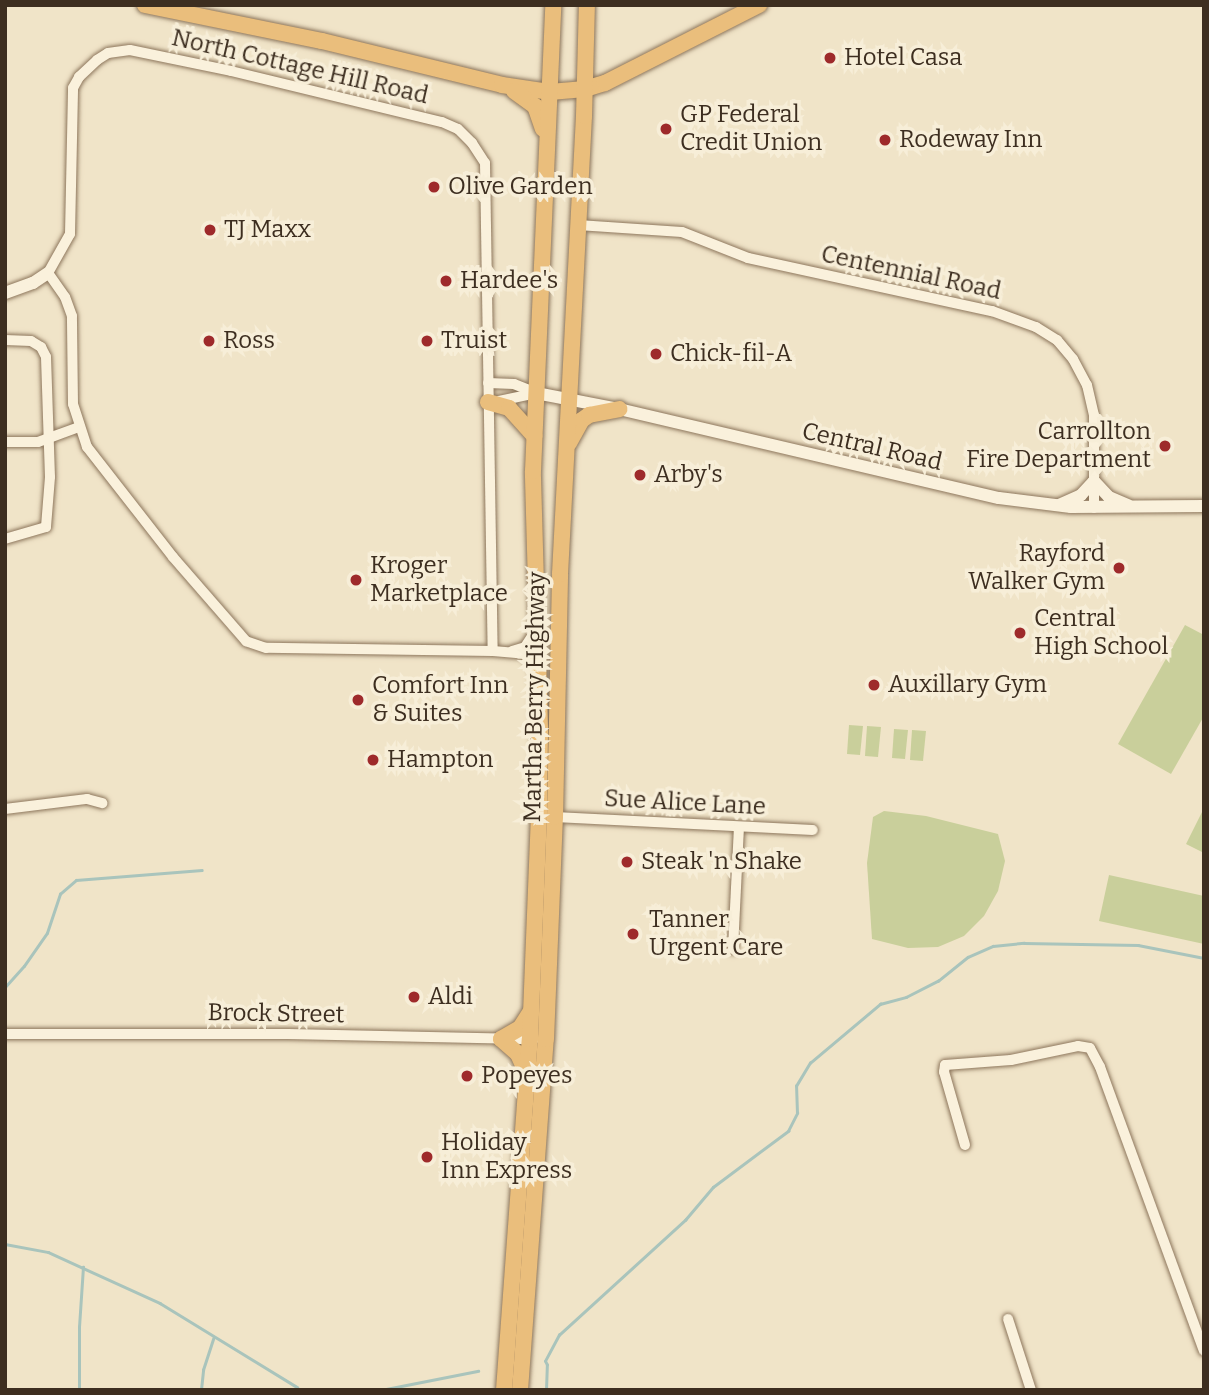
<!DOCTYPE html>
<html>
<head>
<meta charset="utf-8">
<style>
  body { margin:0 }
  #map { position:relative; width:1209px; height:1395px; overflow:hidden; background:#f0e4c8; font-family:Bitter,serif }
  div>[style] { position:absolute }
  .green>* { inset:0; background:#c9cf9b }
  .stream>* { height:2.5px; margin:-1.25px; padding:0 1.25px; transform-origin:1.25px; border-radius:1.25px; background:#a9c4bc }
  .roads { filter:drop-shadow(0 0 2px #8d765c) drop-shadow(0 0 2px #8d765c) }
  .minor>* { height:10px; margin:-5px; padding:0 5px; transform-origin:5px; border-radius:5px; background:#faf1dc }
  .tertiary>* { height:12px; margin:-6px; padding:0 6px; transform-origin:6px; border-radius:6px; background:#faf1dc }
  .trunk>* { height:16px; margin:-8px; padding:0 8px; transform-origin:8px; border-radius:8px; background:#eabe7c }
  .dots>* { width:19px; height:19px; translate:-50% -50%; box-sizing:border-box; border:4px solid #f7eed8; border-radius:50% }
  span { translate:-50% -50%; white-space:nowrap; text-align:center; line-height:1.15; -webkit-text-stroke:7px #f7eed8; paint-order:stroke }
  .poi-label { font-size:24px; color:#3d2e20 }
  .left { translate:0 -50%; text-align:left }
  .right { translate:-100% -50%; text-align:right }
  .street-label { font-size:24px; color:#3d2e20 }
  .frame { position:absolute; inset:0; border:7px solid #3d2e20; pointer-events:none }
</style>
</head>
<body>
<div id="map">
  <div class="green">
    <i style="clip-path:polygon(1185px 625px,1204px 635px,1204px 716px,1171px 774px,1118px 744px)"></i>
    <i style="clip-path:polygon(849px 725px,863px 726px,860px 755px,847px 754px)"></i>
    <i style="clip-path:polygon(867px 726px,881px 727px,878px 757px,865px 756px)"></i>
    <i style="clip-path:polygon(894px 729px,908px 730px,905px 759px,892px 758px)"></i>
    <i style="clip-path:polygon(912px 730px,926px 731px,923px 761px,910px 760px)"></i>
    <i style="clip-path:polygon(1204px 808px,1204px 853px,1186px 844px)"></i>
    <i style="clip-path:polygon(884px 811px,926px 816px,998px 834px,1005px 861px,998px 891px,984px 916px,964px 936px,938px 947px,908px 948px,872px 939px,867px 863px,873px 817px)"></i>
    <i style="clip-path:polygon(1109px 875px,1204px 896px,1204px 944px,1099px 921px)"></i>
  </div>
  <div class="stream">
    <i style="left:5px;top:987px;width:28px;rotate:-48deg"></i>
    <i style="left:24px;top:966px;width:40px;rotate:-55.1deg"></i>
    <i style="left:47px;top:933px;width:41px;rotate:-71.6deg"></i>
    <i style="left:60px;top:894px;width:21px;rotate:-41deg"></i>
    <i style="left:76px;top:880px;width:126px;rotate:-4.5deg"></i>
    <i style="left:5px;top:1244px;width:44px;rotate:10.5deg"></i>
    <i style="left:48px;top:1252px;width:123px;rotate:24.5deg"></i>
    <i style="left:160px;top:1303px;width:161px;rotate:31.5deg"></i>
    <i style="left:79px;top:1390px;width:63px;rotate:-90deg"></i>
    <i style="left:79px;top:1327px;width:60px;rotate:-86.2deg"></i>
    <i style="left:201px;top:1390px;width:20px;rotate:-84deg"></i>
    <i style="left:203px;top:1370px;width:33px;rotate:-72deg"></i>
    <i style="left:381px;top:1390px;width:99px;rotate:-11.1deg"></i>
    <i style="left:546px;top:1390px;width:25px;rotate:-88deg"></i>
    <i style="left:547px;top:1365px;width:4px;rotate:-117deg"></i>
    <i style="left:545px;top:1361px;width:30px;rotate:-62deg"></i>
    <i style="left:559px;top:1335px;width:171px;rotate:-42.4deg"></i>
    <i style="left:685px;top:1220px;width:43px;rotate:-49.7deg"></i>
    <i style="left:713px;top:1187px;width:94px;rotate:-36.7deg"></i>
    <i style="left:788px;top:1131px;width:20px;rotate:-63deg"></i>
    <i style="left:797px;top:1113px;width:27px;rotate:-92deg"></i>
    <i style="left:796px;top:1086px;width:27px;rotate:-59deg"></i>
    <i style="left:810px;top:1063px;width:92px;rotate:-40.1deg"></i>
    <i style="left:880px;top:1004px;width:27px;rotate:-15deg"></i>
    <i style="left:906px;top:997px;width:36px;rotate:-27deg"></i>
    <i style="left:938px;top:981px;width:38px;rotate:-39deg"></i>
    <i style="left:968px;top:957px;width:27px;rotate:-24deg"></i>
    <i style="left:993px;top:946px;width:31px;rotate:-6deg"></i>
    <i style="left:1024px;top:943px;width:114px;rotate:1deg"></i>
    <i style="left:1138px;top:945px;width:67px;rotate:11.1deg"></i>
  </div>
  <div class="roads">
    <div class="minor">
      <i style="left:130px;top:50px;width:103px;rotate:11.7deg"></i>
      <i style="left:231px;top:71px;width:217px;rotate:13.6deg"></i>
      <i style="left:442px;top:122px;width:17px;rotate:24deg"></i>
      <i style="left:458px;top:129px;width:20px;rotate:45deg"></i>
      <i style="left:472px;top:143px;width:24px;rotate:57deg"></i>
      <i style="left:485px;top:163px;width:488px;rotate:89.1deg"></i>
      <i style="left:493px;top:651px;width:227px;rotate:-179.2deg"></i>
      <i style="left:266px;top:648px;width:21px;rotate:-161deg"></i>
      <i style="left:246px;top:641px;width:111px;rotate:-131deg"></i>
      <i style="left:173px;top:557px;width:140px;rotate:-128deg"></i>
      <i style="left:87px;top:447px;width:45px;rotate:-108deg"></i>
      <i style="left:73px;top:404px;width:88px;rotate:-90.7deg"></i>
      <i style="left:72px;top:316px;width:20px;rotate:-110deg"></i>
      <i style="left:65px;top:297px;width:29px;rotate:-125deg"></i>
      <i style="left:48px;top:273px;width:45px;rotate:-60.6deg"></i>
      <i style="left:70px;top:234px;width:146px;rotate:-88.8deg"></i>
      <i style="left:73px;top:88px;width:13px;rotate:-61deg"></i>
      <i style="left:79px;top:77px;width:25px;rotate:-43deg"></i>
      <i style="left:97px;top:60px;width:13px;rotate:-32deg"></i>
      <i style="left:108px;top:53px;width:22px;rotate:-8deg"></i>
      <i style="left:578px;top:225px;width:104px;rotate:3.9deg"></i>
      <i style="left:682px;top:232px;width:71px;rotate:21.5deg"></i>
      <i style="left:748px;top:258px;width:250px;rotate:12.3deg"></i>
      <i style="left:992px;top:311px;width:47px;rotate:20deg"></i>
      <i style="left:1036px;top:327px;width:25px;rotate:32deg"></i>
      <i style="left:1057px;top:340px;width:25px;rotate:50deg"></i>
      <i style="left:1073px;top:359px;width:30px;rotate:62deg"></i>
      <i style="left:1087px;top:385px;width:31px;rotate:77deg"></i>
      <i style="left:1094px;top:415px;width:93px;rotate:90deg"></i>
      <i style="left:5px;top:340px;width:26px;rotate:2deg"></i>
      <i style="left:31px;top:341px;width:12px;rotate:31deg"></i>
      <i style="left:41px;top:347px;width:11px;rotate:63deg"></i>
      <i style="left:46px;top:357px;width:120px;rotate:88.1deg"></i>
      <i style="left:50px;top:477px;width:50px;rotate:94.6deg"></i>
      <i style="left:46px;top:527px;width:43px;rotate:163.7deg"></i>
      <i style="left:488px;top:383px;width:26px;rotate:2deg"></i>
      <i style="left:514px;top:384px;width:24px;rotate:22deg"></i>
      <i style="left:499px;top:401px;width:38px;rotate:-12deg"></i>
      <i style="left:5px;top:442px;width:33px"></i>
      <i style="left:38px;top:442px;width:44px;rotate:-20.1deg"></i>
      <i style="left:493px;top:651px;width:32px;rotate:5deg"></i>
      <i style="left:525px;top:654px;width:20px;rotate:57deg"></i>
      <i style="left:512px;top:651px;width:14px;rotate:-17deg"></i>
      <i style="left:525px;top:647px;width:20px;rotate:-57deg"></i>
      <i style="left:5px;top:809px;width:83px;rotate:-7deg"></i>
      <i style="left:87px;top:799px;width:16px;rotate:15deg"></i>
      <i style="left:555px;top:817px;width:258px;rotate:2.9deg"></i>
      <i style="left:733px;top:949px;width:122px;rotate:-87.2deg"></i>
      <i style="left:5px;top:1034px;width:283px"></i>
      <i style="left:288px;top:1034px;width:246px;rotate:1.2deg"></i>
      <i style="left:965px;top:1145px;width:76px;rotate:-106deg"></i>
      <i style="left:944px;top:1072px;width:7px;rotate:-82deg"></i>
      <i style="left:945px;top:1065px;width:66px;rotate:-4.3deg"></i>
      <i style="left:1011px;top:1060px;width:68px;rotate:-11.8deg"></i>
      <i style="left:1078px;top:1046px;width:12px;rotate:9deg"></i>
      <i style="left:1090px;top:1048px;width:21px;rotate:62deg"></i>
      <i style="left:1100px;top:1067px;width:302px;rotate:69.9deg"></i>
      <i style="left:1008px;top:1319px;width:75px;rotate:72.1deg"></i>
    </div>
    <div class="tertiary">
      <i style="left:5px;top:293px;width:30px;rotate:-20deg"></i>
      <i style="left:33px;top:283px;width:18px;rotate:-34deg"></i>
      <i style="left:536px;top:393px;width:85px;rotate:10.9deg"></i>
      <i style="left:619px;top:409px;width:390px;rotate:13.2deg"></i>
      <i style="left:999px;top:498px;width:73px;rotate:7.1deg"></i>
      <i style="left:1071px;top:507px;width:133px;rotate:-0.4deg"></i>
      <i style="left:1059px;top:505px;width:24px;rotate:-24deg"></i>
      <i style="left:1081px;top:495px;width:19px;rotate:-47deg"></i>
      <i style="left:1094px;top:481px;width:22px;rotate:47deg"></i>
      <i style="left:1109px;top:497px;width:21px;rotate:23deg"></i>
    </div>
    <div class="trunk">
      <i style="left:145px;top:5px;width:181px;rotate:11.5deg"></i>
      <i style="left:322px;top:41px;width:185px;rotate:13.7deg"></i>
      <i style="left:502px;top:85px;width:49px;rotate:8.3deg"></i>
      <i style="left:550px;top:92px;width:35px;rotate:-5deg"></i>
      <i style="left:585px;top:89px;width:21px;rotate:-17deg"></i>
      <i style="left:605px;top:83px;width:173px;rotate:-26.9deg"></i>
      <i style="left:514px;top:91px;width:26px;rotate:36deg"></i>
      <i style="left:535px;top:106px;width:24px;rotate:71deg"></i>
      <i style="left:488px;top:402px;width:22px;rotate:16deg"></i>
      <i style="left:509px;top:408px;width:38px;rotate:48deg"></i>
      <i style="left:569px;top:443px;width:26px;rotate:-61deg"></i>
      <i style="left:582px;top:420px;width:9px;rotate:-36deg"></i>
      <i style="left:589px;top:415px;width:31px;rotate:-11deg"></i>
      <i style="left:501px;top:1039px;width:23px;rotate:41deg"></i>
      <i style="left:518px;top:1054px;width:20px;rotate:66deg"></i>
      <i style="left:501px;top:1039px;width:22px;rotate:-30deg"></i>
      <i style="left:520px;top:1028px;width:20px;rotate:-57deg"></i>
      <i style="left:504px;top:1390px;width:352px;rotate:-85.8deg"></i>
      <i style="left:530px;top:1039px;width:225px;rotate:-87.7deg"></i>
      <i style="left:539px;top:814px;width:86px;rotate:-89.3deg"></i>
      <i style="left:540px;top:728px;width:257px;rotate:-91.6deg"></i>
      <i style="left:533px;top:471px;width:466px;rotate:-87.5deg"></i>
      <i style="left:520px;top:1390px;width:352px;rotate:-85.8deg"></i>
      <i style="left:546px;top:1039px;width:222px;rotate:-87.7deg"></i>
      <i style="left:555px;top:817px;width:243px;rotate:-88.8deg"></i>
      <i style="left:560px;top:574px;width:459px;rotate:-87deg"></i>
      <i style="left:584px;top:116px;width:111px;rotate:-88.5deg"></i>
    </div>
  </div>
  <div class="dots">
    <i style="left:830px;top:58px;background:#9e2a2b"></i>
    <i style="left:666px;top:129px;background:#9e2a2b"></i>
    <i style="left:885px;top:140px;background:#9e2a2b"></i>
    <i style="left:434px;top:187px;background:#9e2a2b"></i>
    <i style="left:210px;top:230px;background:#9e2a2b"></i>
    <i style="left:446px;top:281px;background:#9e2a2b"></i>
    <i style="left:209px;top:341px;background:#9e2a2b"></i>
    <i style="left:427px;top:341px;background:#9e2a2b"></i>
    <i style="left:656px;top:354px;background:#9e2a2b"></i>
    <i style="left:1165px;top:446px;background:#9e2a2b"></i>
    <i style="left:640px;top:475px;background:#9e2a2b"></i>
    <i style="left:1119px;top:568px;background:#9e2a2b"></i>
    <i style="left:356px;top:580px;background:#9e2a2b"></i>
    <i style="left:1020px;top:633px;background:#9e2a2b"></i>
    <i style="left:874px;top:685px;background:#9e2a2b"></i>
    <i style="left:358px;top:700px;background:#9e2a2b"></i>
    <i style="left:373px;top:760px;background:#9e2a2b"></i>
    <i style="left:627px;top:862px;background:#9e2a2b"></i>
    <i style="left:633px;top:934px;background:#9e2a2b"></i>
    <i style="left:414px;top:997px;background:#9e2a2b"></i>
    <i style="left:467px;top:1076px;background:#9e2a2b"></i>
    <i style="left:427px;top:1157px;background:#9e2a2b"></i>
  </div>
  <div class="poi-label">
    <span class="left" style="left:844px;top:58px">Hotel Casa</span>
    <span class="left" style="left:680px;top:129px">GP Federal<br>Credit Union</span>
    <span class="left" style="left:899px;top:140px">Rodeway Inn</span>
    <span class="left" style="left:448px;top:187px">Olive Garden</span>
    <span class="left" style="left:224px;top:230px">TJ Maxx</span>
    <span class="left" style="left:460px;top:281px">Hardee's</span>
    <span class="left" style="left:223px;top:341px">Ross</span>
    <span class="left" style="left:441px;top:341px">Truist</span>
    <span class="left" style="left:670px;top:354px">Chick-fil-A</span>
    <span class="right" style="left:1151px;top:446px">Carrollton<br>Fire Department</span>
    <span class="left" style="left:654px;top:475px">Arby's</span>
    <span class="right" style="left:1105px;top:568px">Rayford<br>Walker Gym</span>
    <span class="left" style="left:370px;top:580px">Kroger<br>Marketplace</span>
    <span class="left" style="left:1034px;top:633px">Central<br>High School</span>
    <span class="left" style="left:888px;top:685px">Auxillary Gym</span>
    <span class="left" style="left:372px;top:700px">Comfort Inn<br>&amp; Suites</span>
    <span class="left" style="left:387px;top:760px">Hampton</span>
    <span class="left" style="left:641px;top:862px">Steak 'n Shake</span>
    <span class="left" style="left:649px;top:934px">Tanner<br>Urgent Care</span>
    <span class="left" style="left:428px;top:997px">Aldi</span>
    <span class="left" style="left:481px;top:1076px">Popeyes</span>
    <span class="left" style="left:441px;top:1157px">Holiday<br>Inn Express</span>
  </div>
  <div class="street-label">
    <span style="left:300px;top:67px;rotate:13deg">North Cottage Hill Road</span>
    <span style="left:911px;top:273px;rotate:12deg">Centennial Road</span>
    <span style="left:872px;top:447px;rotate:13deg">Central Road</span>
    <span style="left:535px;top:697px;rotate:-89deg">Martha Berry Highway</span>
    <span style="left:685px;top:803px;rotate:3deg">Sue Alice Lane</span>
    <span style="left:276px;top:1014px;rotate:1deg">Brock Street</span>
  </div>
  <div class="frame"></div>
</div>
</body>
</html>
